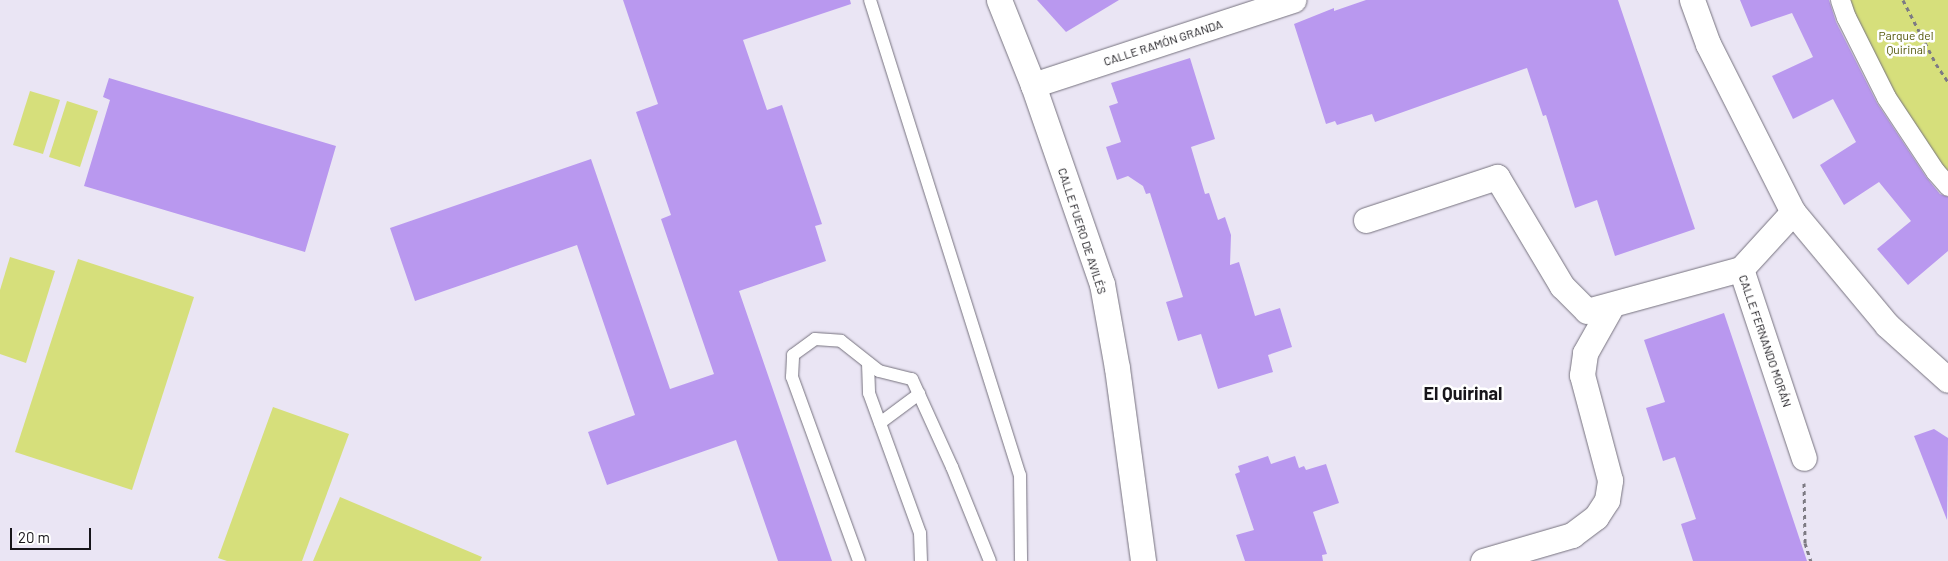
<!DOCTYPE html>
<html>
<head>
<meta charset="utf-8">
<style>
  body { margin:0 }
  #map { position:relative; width:1948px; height:561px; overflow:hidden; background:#eae5f4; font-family:Barlow,sans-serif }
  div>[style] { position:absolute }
  .green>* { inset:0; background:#d6df7b }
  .building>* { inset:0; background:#b998ef }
  .path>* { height:3px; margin-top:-1.5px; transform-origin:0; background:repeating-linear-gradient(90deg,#7d7a83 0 4px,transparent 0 8px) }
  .roads { filter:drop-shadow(0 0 1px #76727e) drop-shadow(0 0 1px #76727e) }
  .service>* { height:12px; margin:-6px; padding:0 6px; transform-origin:6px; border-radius:6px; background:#fff }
  .pedestrian>* { height:19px; margin:-9.5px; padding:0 9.5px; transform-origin:9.5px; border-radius:9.5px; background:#fff }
  .minor>* { height:25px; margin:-12.5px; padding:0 12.5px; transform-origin:12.5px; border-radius:12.5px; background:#fff }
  span { translate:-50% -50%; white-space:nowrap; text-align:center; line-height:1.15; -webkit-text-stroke:5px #fff; paint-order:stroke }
  .park-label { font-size:12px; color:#54580b }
  .street-label { font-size:12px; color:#17151a }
  .district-label { font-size:18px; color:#17151a; font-weight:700 }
  .scale { position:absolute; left:10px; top:528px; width:81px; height:22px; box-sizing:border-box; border:2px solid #17151a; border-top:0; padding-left:6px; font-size:15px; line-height:18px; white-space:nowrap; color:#17151a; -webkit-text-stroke:4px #fff; paint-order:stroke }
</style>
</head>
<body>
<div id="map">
  <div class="green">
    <i style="clip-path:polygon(1840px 0,1948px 0,1948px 186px)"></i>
    <i style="clip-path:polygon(30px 91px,60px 100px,43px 154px,13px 145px)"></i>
    <i style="clip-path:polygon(67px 101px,98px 111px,80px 167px,49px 157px)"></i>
    <i style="clip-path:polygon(10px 257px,55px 271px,26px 363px,0 354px,0 290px)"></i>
    <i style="clip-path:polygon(78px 259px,194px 297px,132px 490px,15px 452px)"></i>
    <i style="clip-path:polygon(273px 407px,349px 434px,302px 561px,227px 561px,218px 558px)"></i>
    <i style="clip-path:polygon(340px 497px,482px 557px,480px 561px,313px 561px)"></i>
  </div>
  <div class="building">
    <i style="clip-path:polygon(623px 0,850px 0,851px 4px,743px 40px,767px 110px,782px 105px,822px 224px,815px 226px,826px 261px,739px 291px,832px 561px,778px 561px,736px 440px,607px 485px,588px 432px,635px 415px,577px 245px,415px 301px,390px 228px,591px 159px,670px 389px,714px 374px,661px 219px,671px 215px,636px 112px,658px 104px)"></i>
    <i style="clip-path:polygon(1037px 0,1119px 0,1066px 32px)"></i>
    <i style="clip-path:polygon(1366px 0,1618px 0,1695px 229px,1615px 256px,1597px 200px,1575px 208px,1546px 115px,1543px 116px,1527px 68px,1375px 122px,1372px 114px,1337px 125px,1335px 121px,1326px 124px,1294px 24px,1334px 8px,1334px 11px)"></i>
    <i style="clip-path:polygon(1740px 0,1829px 0,1836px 22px,1877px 103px,1926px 177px,1940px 194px,1948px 197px,1948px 251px,1908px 285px,1877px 249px,1911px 221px,1879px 182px,1844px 205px,1820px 165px,1856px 142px,1833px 99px,1793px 119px,1772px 76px,1813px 57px,1792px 13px,1751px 27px)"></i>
    <i style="clip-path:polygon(1190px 58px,1215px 139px,1191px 147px,1205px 194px,1209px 193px,1218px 220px,1225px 217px,1231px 235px,1230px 265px,1239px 262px,1255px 316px,1280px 308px,1292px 347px,1268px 355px,1273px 372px,1218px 389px,1201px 334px,1178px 341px,1166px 302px,1183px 297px,1150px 193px,1146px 194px,1143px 186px,1128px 176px,1117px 180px,1106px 147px,1121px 142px,1109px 106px,1118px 103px,1111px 83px)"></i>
    <i style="clip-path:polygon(109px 78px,336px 146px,305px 252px,84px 186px,110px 100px,103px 97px)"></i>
    <i style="clip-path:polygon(1724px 313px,1807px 561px,1693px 561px,1681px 524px,1696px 519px,1675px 457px,1663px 461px,1646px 408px,1665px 402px,1644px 340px)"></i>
    <i style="clip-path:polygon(1934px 429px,1948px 438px,1947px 520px,1914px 436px)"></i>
    <i style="clip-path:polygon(1268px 456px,1271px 464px,1295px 456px,1299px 468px,1304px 466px,1306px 470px,1326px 464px,1339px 503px,1313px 512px,1327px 554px,1322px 555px,1323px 561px,1245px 561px,1236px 535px,1254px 530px,1235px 474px,1240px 472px,1238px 466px)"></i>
  </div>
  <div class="path">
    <i style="left:1903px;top:0;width:72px;rotate:62.7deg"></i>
    <i style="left:1936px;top:64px;width:22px;rotate:56deg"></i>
    <i style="left:1804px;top:483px;width:60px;rotate:89deg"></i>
    <i style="left:1805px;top:543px;width:19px;rotate:72deg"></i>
  </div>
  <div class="roads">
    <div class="service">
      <i style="left:870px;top:0;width:498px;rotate:72.5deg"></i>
      <i style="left:1020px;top:475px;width:86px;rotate:89.3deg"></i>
      <i style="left:868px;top:363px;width:30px;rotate:88deg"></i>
      <i style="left:869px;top:393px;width:149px;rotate:70deg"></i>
      <i style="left:920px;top:533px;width:28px;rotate:88deg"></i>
      <i style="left:880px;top:423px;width:49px;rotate:-36.6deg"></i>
      <i style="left:859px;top:561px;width:196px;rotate:-110deg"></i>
      <i style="left:792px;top:377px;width:22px;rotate:-87deg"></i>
      <i style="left:793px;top:355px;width:27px;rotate:-36deg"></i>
      <i style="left:815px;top:339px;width:26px;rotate:4deg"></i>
      <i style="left:841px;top:341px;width:48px;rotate:38.3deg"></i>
      <i style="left:879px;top:371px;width:34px;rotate:14deg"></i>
      <i style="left:912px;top:379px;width:97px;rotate:65.6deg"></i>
      <i style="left:952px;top:467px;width:101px;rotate:68deg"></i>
    </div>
    <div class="pedestrian">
      <i style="left:1840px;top:0;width:18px;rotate:71deg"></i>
      <i style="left:1846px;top:17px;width:89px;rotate:63.4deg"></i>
      <i style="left:1886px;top:97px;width:89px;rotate:56.5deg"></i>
      <i style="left:1935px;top:171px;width:20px;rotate:49deg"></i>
    </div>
    <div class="minor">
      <i style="left:999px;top:0;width:92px;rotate:68.2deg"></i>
      <i style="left:1033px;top:85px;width:211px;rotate:70.9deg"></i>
      <i style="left:1102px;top:284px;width:85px;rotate:79.9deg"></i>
      <i style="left:1117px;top:368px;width:195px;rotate:82.3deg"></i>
      <i style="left:1692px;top:0;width:47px;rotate:70deg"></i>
      <i style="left:1708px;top:44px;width:188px;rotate:63.2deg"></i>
      <i style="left:1793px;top:212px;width:147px;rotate:50.2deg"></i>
      <i style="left:1887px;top:325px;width:82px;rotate:42deg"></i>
      <i style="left:1033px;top:85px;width:274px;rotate:-18.1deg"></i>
      <i style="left:1793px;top:212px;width:77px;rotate:132.4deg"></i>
      <i style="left:1741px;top:269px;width:199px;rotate:71.6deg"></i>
      <i style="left:1366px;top:220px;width:138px;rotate:-18.2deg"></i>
      <i style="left:1497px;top:177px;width:127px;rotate:59.2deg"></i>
      <i style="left:1562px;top:286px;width:35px;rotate:45deg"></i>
      <i style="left:1587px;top:311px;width:160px;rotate:-15.3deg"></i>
      <i style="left:1483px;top:561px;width:93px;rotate:-16.3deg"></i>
      <i style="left:1572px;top:535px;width:30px;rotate:-37deg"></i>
      <i style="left:1596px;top:517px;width:20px;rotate:-57deg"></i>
      <i style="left:1607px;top:500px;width:20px;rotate:-81deg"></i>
      <i style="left:1610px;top:480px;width:109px;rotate:-104.9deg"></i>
      <i style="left:1582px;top:375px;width:22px;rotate:-82deg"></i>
      <i style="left:1585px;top:353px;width:55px;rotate:-60.6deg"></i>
    </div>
  </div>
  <div class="park-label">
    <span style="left:1906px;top:43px">Parque del<br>Quirinal</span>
  </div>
  <div class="street-label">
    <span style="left:1163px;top:43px;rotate:-18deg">CALLE RAMÓN GRANDA</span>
    <span style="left:1082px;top:231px;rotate:72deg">CALLE FUERO DE AVILÉS</span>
    <span style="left:1765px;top:341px;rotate:71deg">CALLE FERNANDO MORÁN</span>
  </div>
  <div class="district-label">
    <span style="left:1463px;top:393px">El Quirinal</span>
  </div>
  <div class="scale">20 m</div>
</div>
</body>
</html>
